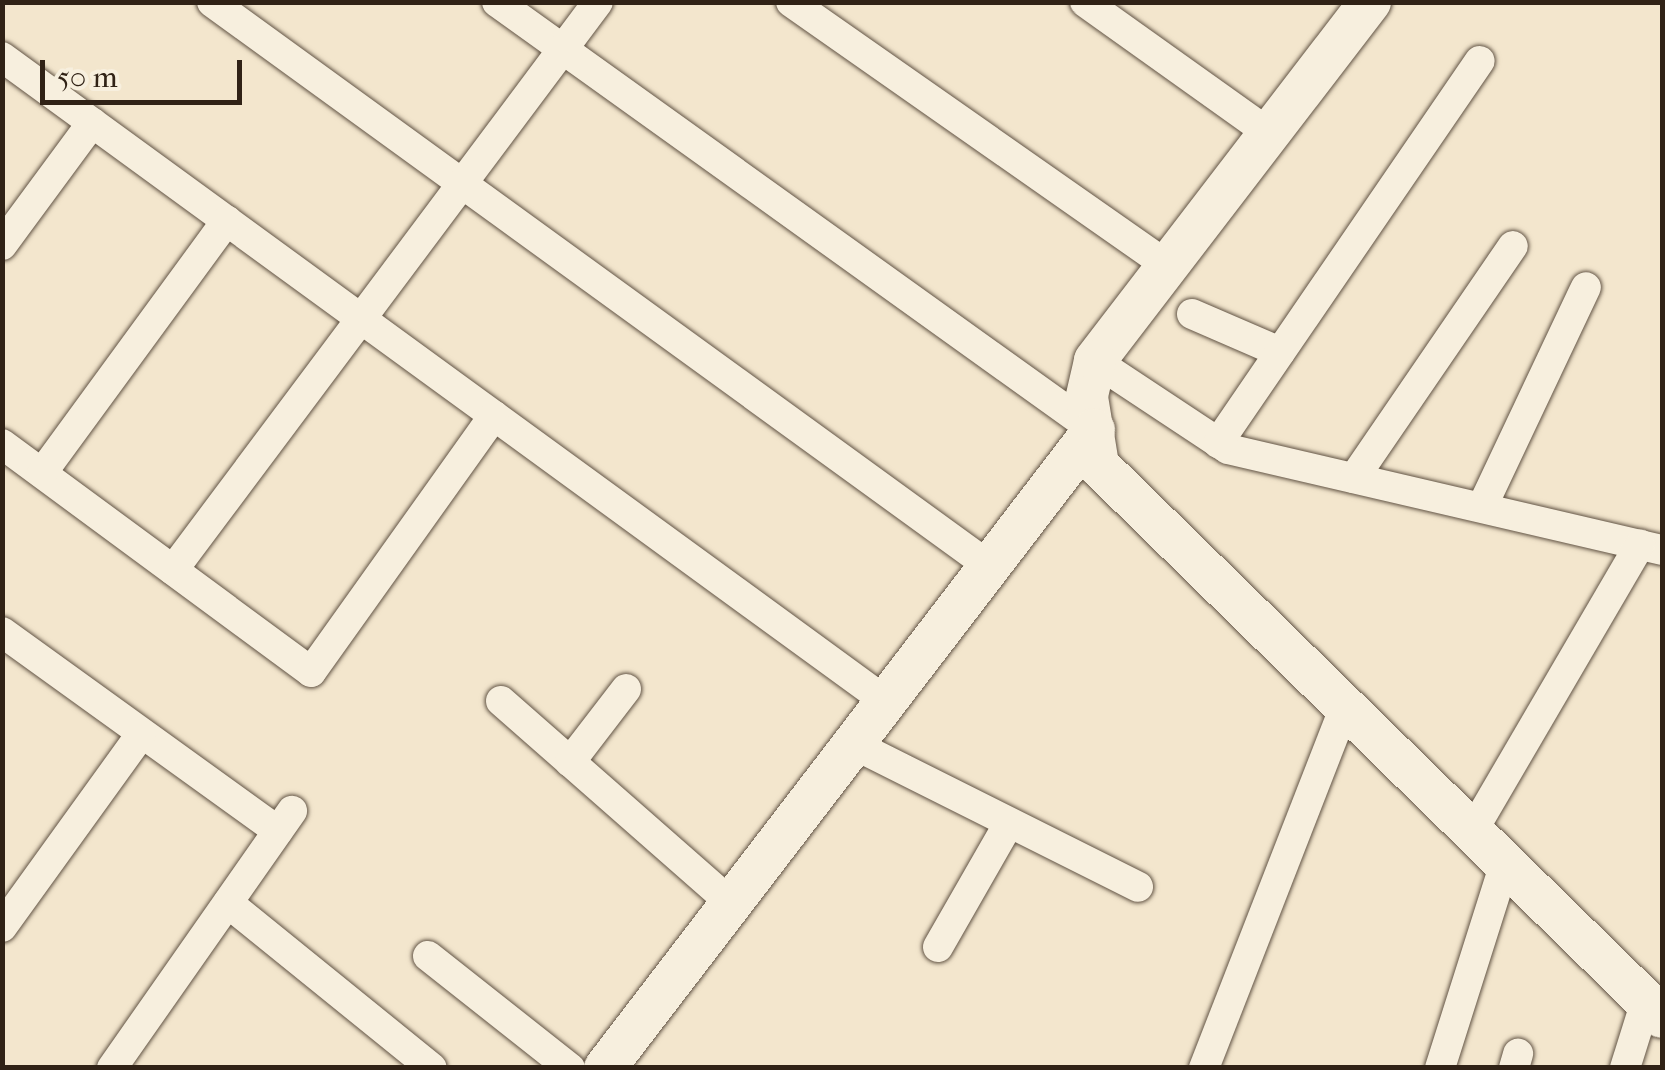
<!DOCTYPE html>
<html>
<head>
<meta charset="utf-8">
<style>
  body { margin:0 }
  #map { position:relative; width:1665px; height:1070px; overflow:hidden; background:#f3e6cd; font-family:"IM FELL French Canon",serif }
  div>[style] { position:absolute }
  .roads { filter:drop-shadow(0 0 2px #615344) drop-shadow(0 0 2px #615344) }
  .street>* { height:30px; margin:-15px; padding:0 15px; transform-origin:15px; border-radius:15px; background:#f7efde }
  .secondary>* { height:42px; margin:-21px; padding:0 21px; transform-origin:21px; border-radius:21px; background:#f7efde }
  span { translate:-50% -50%; white-space:nowrap; text-align:center; line-height:1.15; -webkit-text-stroke:8px #f7efde; paint-order:stroke }
  .frame { position:absolute; inset:0; border:5px solid #302216; pointer-events:none }
  .scale { position:absolute; left:40px; top:60px; width:202px; height:45px; box-sizing:border-box; border:5px solid #302216; border-top:0; padding-left:12px; font-size:30px; line-height:35px; white-space:nowrap; color:#302216; -webkit-text-stroke:8px #f7efde; paint-order:stroke }
</style>
</head>
<body>
<div id="map">
  <div class="roads">
    <div class="street">
      <i style="left:212px;top:2px;width:960px;rotate:35.97deg"></i>
      <i style="left:497px;top:2px;width:735px;rotate:35.64deg"></i>
      <i style="left:791px;top:2px;width:455px;rotate:35deg"></i>
      <i style="left:1085px;top:2px;width:224px;rotate:35.5deg"></i>
      <i style="left:2px;top:57px;width:1092px;rotate:36.09deg"></i>
      <i style="left:2px;top:245px;width:152px;rotate:-53.6deg"></i>
      <i style="left:1192px;top:314px;width:96px;rotate:23.4deg"></i>
      <i style="left:1095px;top:361px;width:159px;rotate:33.5deg"></i>
      <i style="left:1228px;top:449px;width:446px;rotate:13.1deg"></i>
      <i style="left:1218px;top:443px;width:463px;rotate:-55.6deg"></i>
      <i style="left:2px;top:444px;width:384px;rotate:36.4deg"></i>
      <i style="left:311px;top:672px;width:315px;rotate:-54.5deg"></i>
      <i style="left:42px;top:473px;width:313px;rotate:-53.8deg"></i>
      <i style="left:1354px;top:478px;width:281px;rotate:-55.6deg"></i>
      <i style="left:1482px;top:507px;width:243px;rotate:-64.7deg"></i>
      <i style="left:173px;top:570px;width:709px;rotate:-53.19deg"></i>
      <i style="left:2px;top:632px;width:340px;rotate:35.8deg"></i>
      <i style="left:501px;top:701px;width:305px;rotate:41.3deg"></i>
      <i style="left:851px;top:743px;width:321px;rotate:26.6deg"></i>
      <i style="left:570px;top:762px;width:92px;rotate:-52.5deg"></i>
      <i style="left:1472px;top:832px;width:333px;rotate:-59.7deg"></i>
      <i style="left:228px;top:903px;width:262px;rotate:39deg"></i>
      <i style="left:2px;top:927px;width:238px;rotate:-54.2deg"></i>
      <i style="left:938px;top:947px;width:143px;rotate:-60.2deg"></i>
      <i style="left:428px;top:956px;width:181px;rotate:38.3deg"></i>
      <i style="left:112px;top:1068px;width:314px;rotate:-55deg"></i>
      <i style="left:1204px;top:1068px;width:386px;rotate:-68.7deg"></i>
      <i style="left:1440px;top:1068px;width:215px;rotate:-72.4deg"></i>
      <i style="left:1514px;top:1068px;width:15px;rotate:-74deg"></i>
      <i style="left:1625px;top:1068px;width:70px;rotate:-72.6deg"></i>
    </div>
    <div class="secondary">
      <i style="left:1370px;top:2px;width:452px;rotate:127.5deg"></i>
      <i style="left:1095px;top:361px;width:37px;rotate:103deg"></i>
      <i style="left:1087px;top:397px;width:69px;rotate:80.8deg"></i>
      <i style="left:1098px;top:465px;width:789px;rotate:44.38deg"></i>
      <i style="left:605px;top:1068px;width:804px;rotate:-52.53deg"></i>
    </div>
  </div>
  <div class="frame"></div>
  <div class="scale">50 m</div>
</div>
</body>
</html>
